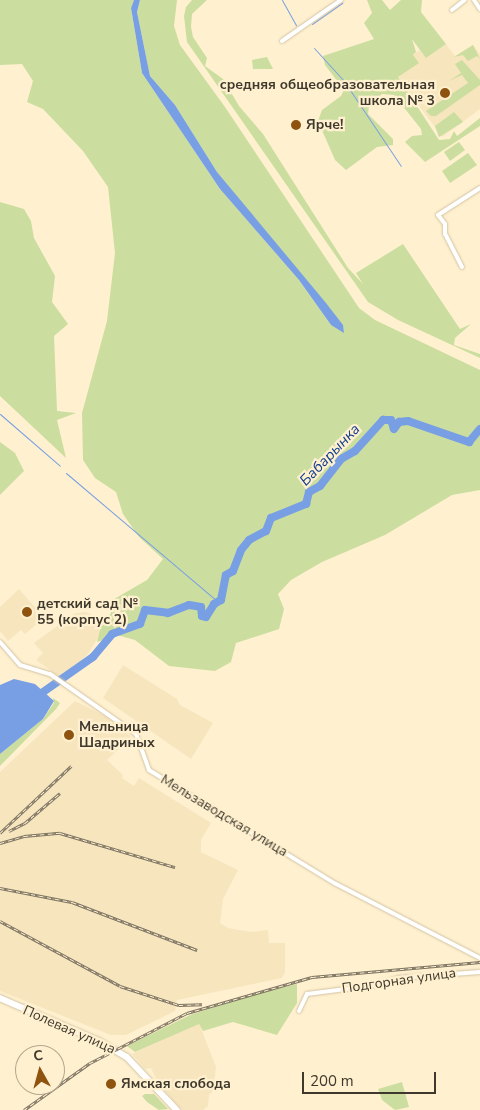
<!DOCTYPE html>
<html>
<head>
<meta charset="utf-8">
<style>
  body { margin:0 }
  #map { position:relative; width:480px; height:1110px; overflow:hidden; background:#fff0cf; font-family:"Nunito Sans",sans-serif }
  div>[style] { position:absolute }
  .built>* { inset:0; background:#f7e5be }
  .green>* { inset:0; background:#cbde9f }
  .water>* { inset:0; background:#789fe4 }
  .stream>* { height:1px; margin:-0.5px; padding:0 0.5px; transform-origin:0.5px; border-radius:0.5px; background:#789fe4 }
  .river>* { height:8px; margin:-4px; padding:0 4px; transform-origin:4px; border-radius:4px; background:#789fe4 }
  .roads { filter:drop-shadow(0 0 1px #d2c4a4) drop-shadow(0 0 1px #d2c4a4) }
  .street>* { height:4px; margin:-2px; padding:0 2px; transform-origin:2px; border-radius:2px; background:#fff }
  .secondary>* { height:5.5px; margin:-2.75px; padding:0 2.75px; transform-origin:2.75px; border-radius:2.75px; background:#fff }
  .rail>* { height:3px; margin-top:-1.5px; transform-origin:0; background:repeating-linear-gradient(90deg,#fff0cf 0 4px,#7c7361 0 8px); box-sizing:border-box; border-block:1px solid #7c7361 }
  .dots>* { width:14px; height:14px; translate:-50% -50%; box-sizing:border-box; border:2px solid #fff0cf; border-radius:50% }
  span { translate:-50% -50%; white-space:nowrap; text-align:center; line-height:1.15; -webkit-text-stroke:4.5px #fff0cf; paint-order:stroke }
  .poi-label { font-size:14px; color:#3f392d; font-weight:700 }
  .right { translate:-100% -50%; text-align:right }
  .left { translate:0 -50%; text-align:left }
  .street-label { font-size:14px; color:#3f392d }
  .water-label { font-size:15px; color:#14408f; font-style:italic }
  .north { position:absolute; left:15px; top:1045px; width:50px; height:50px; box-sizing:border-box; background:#fff0cf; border:1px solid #b2a78e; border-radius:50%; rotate:353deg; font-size:14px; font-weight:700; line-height:20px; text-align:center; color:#3f392d }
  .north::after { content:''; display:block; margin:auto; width:18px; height:22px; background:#8d530f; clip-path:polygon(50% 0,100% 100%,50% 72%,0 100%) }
  .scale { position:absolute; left:302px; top:1072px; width:134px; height:22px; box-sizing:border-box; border:2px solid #3f392d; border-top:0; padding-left:6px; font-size:15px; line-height:18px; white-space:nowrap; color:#3f392d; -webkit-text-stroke:4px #fff0cf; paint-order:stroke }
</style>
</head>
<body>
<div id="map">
  <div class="built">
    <i style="clip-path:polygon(446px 44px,455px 56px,473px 45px,480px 54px,480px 109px,442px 137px,398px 77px,418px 63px,413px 55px,421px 49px,427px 57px)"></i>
    <i style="clip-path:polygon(19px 589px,44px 618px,25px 634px,21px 630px,8px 641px,0 631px,0 607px)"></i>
    <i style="clip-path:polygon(86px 612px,96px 617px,101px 633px,88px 654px,61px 678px,36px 660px,43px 653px,34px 643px,75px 613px)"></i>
    <i style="clip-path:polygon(123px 665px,177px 699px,180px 705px,213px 723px,191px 759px,103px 698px)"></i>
    <i style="clip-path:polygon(75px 701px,107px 717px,131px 737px,107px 760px,123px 775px,122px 778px,134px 786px,139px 778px,211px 823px,201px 840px,201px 852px,238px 870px,223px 899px,220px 923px,228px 928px,251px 932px,268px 930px,269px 943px,285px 943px,285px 972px,282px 978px,177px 1000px,175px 1011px,126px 1035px,111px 1035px,0 991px,0 772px)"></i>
    <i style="clip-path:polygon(199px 1023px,216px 1067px,213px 1091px,209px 1095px,208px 1106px,203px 1110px,182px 1110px,158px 1083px,151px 1068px,145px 1069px,132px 1054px)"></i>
  </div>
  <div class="green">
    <i style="clip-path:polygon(0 0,134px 0,131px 8px,142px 73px,220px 189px,299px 280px,331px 325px,344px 329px,217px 172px,175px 105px,150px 76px,137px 12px,140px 0,177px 0,174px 26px,180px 45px,225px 107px,359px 308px,375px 320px,480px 370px,480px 490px,452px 495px,385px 535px,322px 562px,291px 580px,278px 594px,284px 609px,279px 629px,236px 643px,231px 662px,215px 671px,169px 666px,135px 640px,117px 635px,97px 642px,101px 626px,111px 613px,109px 602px,147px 580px,163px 559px,139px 537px,123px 514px,116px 492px,95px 478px,83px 460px,82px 413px,107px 321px,115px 253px,108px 187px,83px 151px,43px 109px,27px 102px,33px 81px,22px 64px,0 65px)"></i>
    <i style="clip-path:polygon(192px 0,207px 0,192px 14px,191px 27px,193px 37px,207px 58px,205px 66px,223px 79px,239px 106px,263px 134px,348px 268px,363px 284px,356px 273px,403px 244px,460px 329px,471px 324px,455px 338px,454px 345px,480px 354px,480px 358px,398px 320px,368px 302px,187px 42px,184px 16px,186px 7px)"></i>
    <i style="clip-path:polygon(367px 0,382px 0,390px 10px,401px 0,422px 0,421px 12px,446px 44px,426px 58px,412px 39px,416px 52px,413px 55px,419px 63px,398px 77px,439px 140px,450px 139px,454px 131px,457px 136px,480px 118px,480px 126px,425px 162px,405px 142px,412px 136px,422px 135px,421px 129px,394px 95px,382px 94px,369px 106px,368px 114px,393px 139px,393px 145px,377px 147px,346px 170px,335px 160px,318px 121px,322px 110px,341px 96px,344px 90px,325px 65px,323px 56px,374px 39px,364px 23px,372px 13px)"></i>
    <i style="clip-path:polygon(473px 45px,480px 59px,477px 56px,468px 61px,463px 55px,454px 57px)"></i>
    <i style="clip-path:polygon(267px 57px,273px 69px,253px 69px,252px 60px)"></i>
    <i style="clip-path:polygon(462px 60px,480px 80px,480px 85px,436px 116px,431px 116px,426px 111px,468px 83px,462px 75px,449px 81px,461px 73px,455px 64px)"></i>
    <i style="clip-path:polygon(454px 112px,463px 122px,439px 137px,435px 126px)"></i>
    <i style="clip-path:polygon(459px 142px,465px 150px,450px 161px,444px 152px)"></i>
    <i style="clip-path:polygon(468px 153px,477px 165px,450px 183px,442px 171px)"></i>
    <i style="clip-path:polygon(0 202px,24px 209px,31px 221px,34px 238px,55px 276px,52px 302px,68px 324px,54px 336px,57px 411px,76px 413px,57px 420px,66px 458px,0 396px)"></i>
    <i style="clip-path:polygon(0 442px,15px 453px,24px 471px,0 495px)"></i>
    <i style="clip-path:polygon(53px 698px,60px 703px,56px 709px,0 766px,0 754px,43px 719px,54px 703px)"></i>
    <i style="clip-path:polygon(297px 984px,297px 1003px,277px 1035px,233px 1022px,203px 1031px,199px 1024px,135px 1052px,127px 1046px,190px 1015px,258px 993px)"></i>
    <i style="clip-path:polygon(402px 1082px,409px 1107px,395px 1110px,382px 1100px,378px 1089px)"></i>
    <i style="clip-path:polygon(145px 1094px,154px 1094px,168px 1109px,159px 1110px,147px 1102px,142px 1096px)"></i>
  </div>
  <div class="water">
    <i style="clip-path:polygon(134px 0,140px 0,137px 12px,150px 76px,175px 105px,217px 172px,326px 303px,343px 325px,344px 333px,331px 325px,299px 280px,220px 189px,142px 73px,131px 8px)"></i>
    <i style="clip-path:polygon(14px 679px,35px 684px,54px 701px,43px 719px,0 754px,0 685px)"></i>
  </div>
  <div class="stream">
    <i style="left:282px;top:0;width:29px;rotate:61deg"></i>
    <i style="left:312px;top:24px;width:37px;rotate:-35deg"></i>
    <i style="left:314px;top:48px;width:45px;rotate:47.7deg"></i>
    <i style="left:344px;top:81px;width:102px;rotate:56.2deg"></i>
    <i style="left:0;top:414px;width:79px;rotate:40.9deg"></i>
    <i style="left:66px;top:473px;width:199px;rotate:40.3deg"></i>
  </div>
  <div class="river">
    <i style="left:36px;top:697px;width:70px;rotate:-35.1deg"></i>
    <i style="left:93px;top:657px;width:30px;rotate:-50deg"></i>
    <i style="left:112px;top:634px;width:30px;rotate:-20deg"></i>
    <i style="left:140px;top:624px;width:15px;rotate:-70deg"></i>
    <i style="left:145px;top:610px;width:23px;rotate:7deg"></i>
    <i style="left:168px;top:613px;width:22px;rotate:-21deg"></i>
    <i style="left:189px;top:605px;width:12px;rotate:9deg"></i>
    <i style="left:201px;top:607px;width:9px;rotate:84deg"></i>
    <i style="left:202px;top:616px;width:4px;rotate:14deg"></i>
    <i style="left:206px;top:617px;width:15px;rotate:-58deg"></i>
    <i style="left:214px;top:604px;width:8px;rotate:-30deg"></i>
    <i style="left:221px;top:600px;width:25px;rotate:-79deg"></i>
    <i style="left:226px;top:575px;width:8px;rotate:-30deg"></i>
    <i style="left:233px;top:571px;width:22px;rotate:-69deg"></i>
    <i style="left:241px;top:550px;width:13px;rotate:-51deg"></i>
    <i style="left:249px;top:540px;width:19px;rotate:-28deg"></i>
    <i style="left:266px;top:531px;width:14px;rotate:-69deg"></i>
    <i style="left:271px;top:518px;width:38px;rotate:-22deg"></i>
    <i style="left:306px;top:504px;width:12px;rotate:-76deg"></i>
    <i style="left:309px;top:492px;width:13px;rotate:-29deg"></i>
    <i style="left:320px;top:486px;width:34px;rotate:-52deg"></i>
    <i style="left:341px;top:459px;width:16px;rotate:-30deg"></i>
    <i style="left:355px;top:451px;width:42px;rotate:-47.9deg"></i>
    <i style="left:383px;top:420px;width:8px"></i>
    <i style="left:391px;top:420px;width:9px;rotate:72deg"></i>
    <i style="left:394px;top:429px;width:9px;rotate:-54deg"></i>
    <i style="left:399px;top:422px;width:9px;rotate:-6deg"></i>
    <i style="left:408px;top:421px;width:65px;rotate:19deg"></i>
    <i style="left:469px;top:442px;width:17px;rotate:-50deg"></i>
  </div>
  <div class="roads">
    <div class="street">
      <i style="left:474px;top:0;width:11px;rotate:56deg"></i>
      <i style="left:452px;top:10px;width:16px;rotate:-38deg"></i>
      <i style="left:282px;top:41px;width:72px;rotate:-34.8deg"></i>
      <i style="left:462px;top:267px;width:37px;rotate:-117deg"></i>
      <i style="left:445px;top:234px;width:10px;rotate:-90deg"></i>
      <i style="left:445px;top:224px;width:11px;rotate:-128deg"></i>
      <i style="left:438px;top:215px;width:50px;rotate:-32.7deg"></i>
      <i style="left:0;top:642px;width:30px;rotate:49deg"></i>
      <i style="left:20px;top:665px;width:31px;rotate:17deg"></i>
      <i style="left:50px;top:674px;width:105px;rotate:34.9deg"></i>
      <i style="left:136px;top:734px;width:38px;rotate:70deg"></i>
      <i style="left:149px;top:770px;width:219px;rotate:31.4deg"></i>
      <i style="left:336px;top:884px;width:162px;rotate:27.2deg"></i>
      <i style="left:299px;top:1011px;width:19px;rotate:-65deg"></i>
      <i style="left:307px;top:994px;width:70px;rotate:-7.4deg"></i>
      <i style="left:376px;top:985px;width:24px;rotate:-17deg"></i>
      <i style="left:399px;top:978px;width:81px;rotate:-4.2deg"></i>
    </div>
    <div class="secondary">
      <i style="left:0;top:998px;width:108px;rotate:23.5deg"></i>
      <i style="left:99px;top:1041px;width:32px;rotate:30deg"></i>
      <i style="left:127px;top:1057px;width:73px;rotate:46.7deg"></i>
    </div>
  </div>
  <div class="rail">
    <i style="left:9px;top:831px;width:18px;rotate:-27deg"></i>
    <i style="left:25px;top:823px;width:46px;rotate:-40.6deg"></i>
    <i style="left:0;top:833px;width:98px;rotate:-43.3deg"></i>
    <i style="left:0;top:843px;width:25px;rotate:-16deg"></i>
    <i style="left:24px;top:836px;width:36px;rotate:-5deg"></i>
    <i style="left:60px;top:833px;width:120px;rotate:16.5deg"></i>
    <i style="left:0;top:888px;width:73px;rotate:11deg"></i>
    <i style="left:72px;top:902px;width:134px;rotate:21deg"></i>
    <i style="left:0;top:921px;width:136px;rotate:28.4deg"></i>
    <i style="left:120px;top:986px;width:62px;rotate:17.9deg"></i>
    <i style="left:179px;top:1005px;width:23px;rotate:-2deg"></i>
    <i style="left:24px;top:1110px;width:81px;rotate:-35.5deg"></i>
    <i style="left:90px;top:1063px;width:109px;rotate:-27.3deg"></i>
    <i style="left:187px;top:1013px;width:130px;rotate:-16.1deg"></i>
    <i style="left:312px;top:977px;width:169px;rotate:-5.1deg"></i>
  </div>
  <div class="dots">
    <i style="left:445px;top:93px;background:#8d530f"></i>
    <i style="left:296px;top:125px;background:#8d530f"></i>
    <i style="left:27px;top:612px;background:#8d530f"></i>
    <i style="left:69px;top:735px;background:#8d530f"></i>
    <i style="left:111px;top:1084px;background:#8d530f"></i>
  </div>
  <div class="poi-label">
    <span class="right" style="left:435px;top:93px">средняя общеобразовательная<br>школа № 3</span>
    <span class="left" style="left:306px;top:125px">Ярче!</span>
    <span class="left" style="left:37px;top:612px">детский сад №<br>55 (корпус 2)</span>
    <span class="left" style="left:79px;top:735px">Мельница<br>Шадриных</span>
    <span class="left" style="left:121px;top:1084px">Ямская слобода</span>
  </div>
  <div class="street-label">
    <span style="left:224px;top:816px;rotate:31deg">Мельзаводская улица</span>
    <span style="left:399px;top:981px;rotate:-8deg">Подгорная улица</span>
    <span style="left:69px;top:1030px;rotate:24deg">Полевая улица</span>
  </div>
  <div class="water-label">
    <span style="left:330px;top:455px;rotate:-46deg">Бабарынка</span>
  </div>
  <div class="north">С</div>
  <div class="scale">200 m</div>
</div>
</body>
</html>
